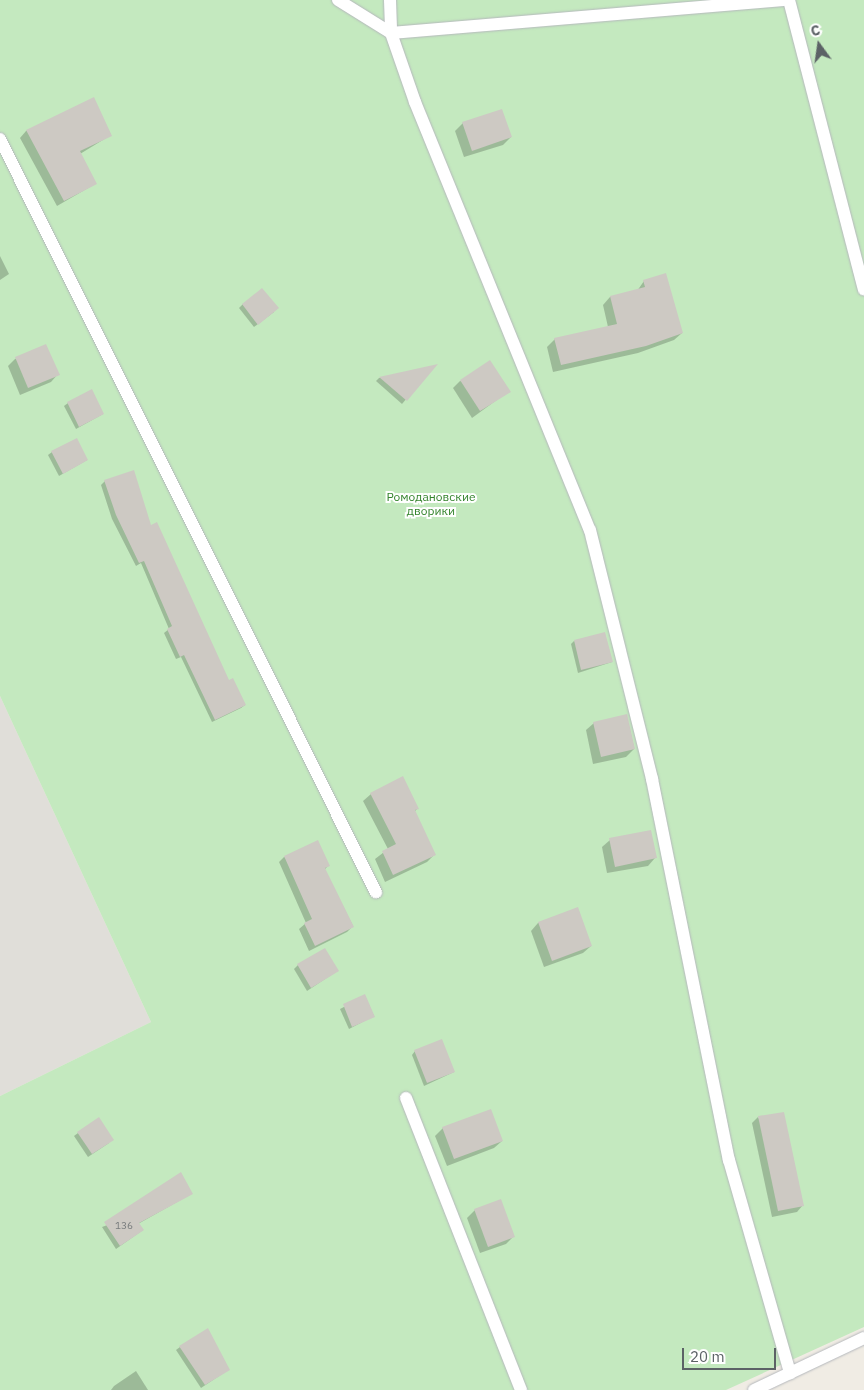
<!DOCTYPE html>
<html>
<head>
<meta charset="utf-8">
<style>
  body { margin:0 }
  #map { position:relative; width:864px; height:1390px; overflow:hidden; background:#f0ece4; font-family:"IBM Plex Sans",sans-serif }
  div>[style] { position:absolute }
  .industrial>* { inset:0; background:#e0ded9 }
  .green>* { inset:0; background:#c4e9bf }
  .shadow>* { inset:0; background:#0003 }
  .building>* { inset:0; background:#cdc9c3 }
  .roads { filter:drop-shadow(0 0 1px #b5b8bc) drop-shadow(0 0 1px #b5b8bc) }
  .lane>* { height:12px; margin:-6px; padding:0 6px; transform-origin:6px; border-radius:6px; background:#fff }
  span { translate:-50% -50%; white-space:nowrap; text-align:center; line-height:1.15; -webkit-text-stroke:4px #fff; paint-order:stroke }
  .number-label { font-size:10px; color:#787c7d }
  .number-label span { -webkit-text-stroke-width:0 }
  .park-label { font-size:12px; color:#34842d }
  .north { position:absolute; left:794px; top:20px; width:50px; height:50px; -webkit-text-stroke:4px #fff; paint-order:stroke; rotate:346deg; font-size:14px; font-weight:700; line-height:20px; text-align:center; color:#5c6266 }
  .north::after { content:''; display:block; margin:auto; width:18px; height:22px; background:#5c6266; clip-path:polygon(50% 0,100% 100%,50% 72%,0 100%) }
  .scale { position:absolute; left:682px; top:1348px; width:94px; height:22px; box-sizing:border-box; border:2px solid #5c6266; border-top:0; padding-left:6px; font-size:15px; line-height:18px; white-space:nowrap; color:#5c6266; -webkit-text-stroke:4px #fff; paint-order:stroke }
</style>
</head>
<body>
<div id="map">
  <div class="industrial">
    <i style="clip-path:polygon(0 696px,151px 1022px,0 1096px)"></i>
  </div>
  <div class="green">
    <i style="clip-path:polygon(0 0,864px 0,864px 1327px,726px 1390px,0 1390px,0 1096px,151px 1022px,0 696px)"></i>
  </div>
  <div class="shadow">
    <i style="clip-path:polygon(93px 99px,111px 135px,80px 154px,95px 184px,57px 206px,20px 138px,26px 131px)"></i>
    <i style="clip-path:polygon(463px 123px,511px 137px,503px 145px,464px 157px,455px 131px)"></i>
    <i style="clip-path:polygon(0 256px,9px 274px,0 280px)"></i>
    <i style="clip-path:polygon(644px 281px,682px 333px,674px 340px,638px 353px,553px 372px,547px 347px,555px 339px,608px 327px,603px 305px,610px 297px,637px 291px)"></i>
    <i style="clip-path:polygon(243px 304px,274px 312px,254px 327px,239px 308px)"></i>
    <i style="clip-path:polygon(46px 346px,58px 374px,51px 382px,20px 395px,8px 366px,15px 359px)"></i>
    <i style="clip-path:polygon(434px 366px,402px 404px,376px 381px,379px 378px)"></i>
    <i style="clip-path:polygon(460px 381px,509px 391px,472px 418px,453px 388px)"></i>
    <i style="clip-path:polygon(68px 403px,103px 414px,76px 429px,64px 406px)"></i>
    <i style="clip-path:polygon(52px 452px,87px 460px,59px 476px,48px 455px)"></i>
    <i style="clip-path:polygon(105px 481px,151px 526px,228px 681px,245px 705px,241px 708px,212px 722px,181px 657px,176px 659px,164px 633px,169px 629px,141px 563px,136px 566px,112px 519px,101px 485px)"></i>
    <i style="clip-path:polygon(574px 641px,612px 662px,578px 673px,571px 644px)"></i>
    <i style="clip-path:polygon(594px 723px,634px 749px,626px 757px,593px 764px,586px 730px)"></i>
    <i style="clip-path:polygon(371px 794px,418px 808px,414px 812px,434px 855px,427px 862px,385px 882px,375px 859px,388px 849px,363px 801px)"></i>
    <i style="clip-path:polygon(610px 840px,655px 858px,648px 866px,607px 873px,602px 847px)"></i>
    <i style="clip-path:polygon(284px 857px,328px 866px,324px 870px,353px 926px,347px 932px,309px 951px,299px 929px,306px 923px,279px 862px)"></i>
    <i style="clip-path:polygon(577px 909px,591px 946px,583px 953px,544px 967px,531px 931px,538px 923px)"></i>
    <i style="clip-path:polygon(298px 965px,337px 971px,307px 991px,294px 969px)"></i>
    <i style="clip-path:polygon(365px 996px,374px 1016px,349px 1029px,340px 1009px)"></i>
    <i style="clip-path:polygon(415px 1051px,454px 1072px,424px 1086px,412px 1055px)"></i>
    <i style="clip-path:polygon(758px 1117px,803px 1205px,797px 1212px,772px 1217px,752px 1123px)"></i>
    <i style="clip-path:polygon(443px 1128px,502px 1141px,494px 1148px,447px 1166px,435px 1136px)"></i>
    <i style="clip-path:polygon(78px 1133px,109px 1143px,88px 1157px,74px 1136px)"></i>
    <i style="clip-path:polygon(191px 1194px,138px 1224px,143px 1230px,116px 1249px,102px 1227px)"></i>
    <i style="clip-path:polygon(475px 1210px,514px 1236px,506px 1244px,480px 1253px,467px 1218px)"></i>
    <i style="clip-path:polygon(180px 1347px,228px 1370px,201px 1388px,176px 1350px)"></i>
    <i style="clip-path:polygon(136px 1371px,148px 1390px,111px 1390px,114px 1386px)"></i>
  </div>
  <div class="building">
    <i style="clip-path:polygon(94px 97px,112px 136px,80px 151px,97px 184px,64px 201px,26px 130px)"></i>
    <i style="clip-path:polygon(502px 109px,512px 137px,472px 151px,462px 122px)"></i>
    <i style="clip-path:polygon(666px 273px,683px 333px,646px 346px,561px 365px,554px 338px,617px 324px,610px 296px,645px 287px,643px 280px)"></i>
    <i style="clip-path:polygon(262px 288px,279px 308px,258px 325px,242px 304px)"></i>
    <i style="clip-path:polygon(46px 344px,60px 375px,28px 388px,15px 357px)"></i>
    <i style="clip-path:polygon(490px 360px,511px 392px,480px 411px,460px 380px)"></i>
    <i style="clip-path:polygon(438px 364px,407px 401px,379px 377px)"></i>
    <i style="clip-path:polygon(92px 389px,104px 414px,79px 427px,67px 402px)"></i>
    <i style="clip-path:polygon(77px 438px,88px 460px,63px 474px,51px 451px)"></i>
    <i style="clip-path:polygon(134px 470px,151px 525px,157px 522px,229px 680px,233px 678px,246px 705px,215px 720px,184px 655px,180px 657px,167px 629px,172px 626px,144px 561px,139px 563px,116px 515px,104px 480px)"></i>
    <i style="clip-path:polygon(605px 632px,613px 662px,581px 670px,574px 640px)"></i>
    <i style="clip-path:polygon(627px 714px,635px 749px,601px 757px,593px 722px)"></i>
    <i style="clip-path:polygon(403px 776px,419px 809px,415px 810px,436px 855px,393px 875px,382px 851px,396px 844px,370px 793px)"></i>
    <i style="clip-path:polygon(651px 830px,657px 858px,615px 867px,609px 838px)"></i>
    <i style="clip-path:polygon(318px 840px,330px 866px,325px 868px,354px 927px,315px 946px,304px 923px,312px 919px,284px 856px)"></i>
    <i style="clip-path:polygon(578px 907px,592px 946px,552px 961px,538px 922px)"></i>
    <i style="clip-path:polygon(325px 948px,339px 971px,311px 988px,297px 964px)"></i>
    <i style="clip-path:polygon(365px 994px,375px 1017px,352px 1027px,343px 1004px)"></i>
    <i style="clip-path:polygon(442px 1039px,455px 1072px,427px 1083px,414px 1050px)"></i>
    <i style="clip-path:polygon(491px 1109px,503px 1141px,454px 1159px,442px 1127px)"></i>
    <i style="clip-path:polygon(784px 1112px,804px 1206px,778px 1211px,758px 1116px)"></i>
    <i style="clip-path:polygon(99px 1117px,114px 1140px,92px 1154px,77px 1132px)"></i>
    <i style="clip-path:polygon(181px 1172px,193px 1194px,139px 1223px,144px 1230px,120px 1246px,104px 1222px)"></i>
    <i style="clip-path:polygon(501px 1199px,515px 1237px,488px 1247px,474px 1209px)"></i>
    <i style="clip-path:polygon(208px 1328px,230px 1370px,205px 1385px,179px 1346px)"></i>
  </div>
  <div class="roads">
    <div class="lane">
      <i style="left:338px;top:0;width:62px;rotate:31.9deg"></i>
      <i style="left:391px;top:33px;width:394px;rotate:-4.8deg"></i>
      <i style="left:390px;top:0;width:33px;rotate:88deg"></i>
      <i style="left:391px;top:33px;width:73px;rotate:70.8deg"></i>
      <i style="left:415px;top:102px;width:462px;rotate:67.8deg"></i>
      <i style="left:590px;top:530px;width:257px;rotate:76deg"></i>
      <i style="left:652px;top:779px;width:389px;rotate:78.6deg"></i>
      <i style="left:729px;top:1160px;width:222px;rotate:74deg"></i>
      <i style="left:789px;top:0;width:299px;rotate:75.5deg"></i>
      <i style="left:0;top:139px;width:842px;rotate:63.47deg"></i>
      <i style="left:406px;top:1098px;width:314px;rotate:68.5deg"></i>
      <i style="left:754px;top:1390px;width:122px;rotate:-25.3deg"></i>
    </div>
  </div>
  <div class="number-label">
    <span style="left:124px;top:1226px">136</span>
  </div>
  <div class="park-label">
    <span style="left:431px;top:504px">Ромодановские<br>дворики</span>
  </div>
  <div class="north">С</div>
  <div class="scale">20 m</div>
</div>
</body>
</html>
